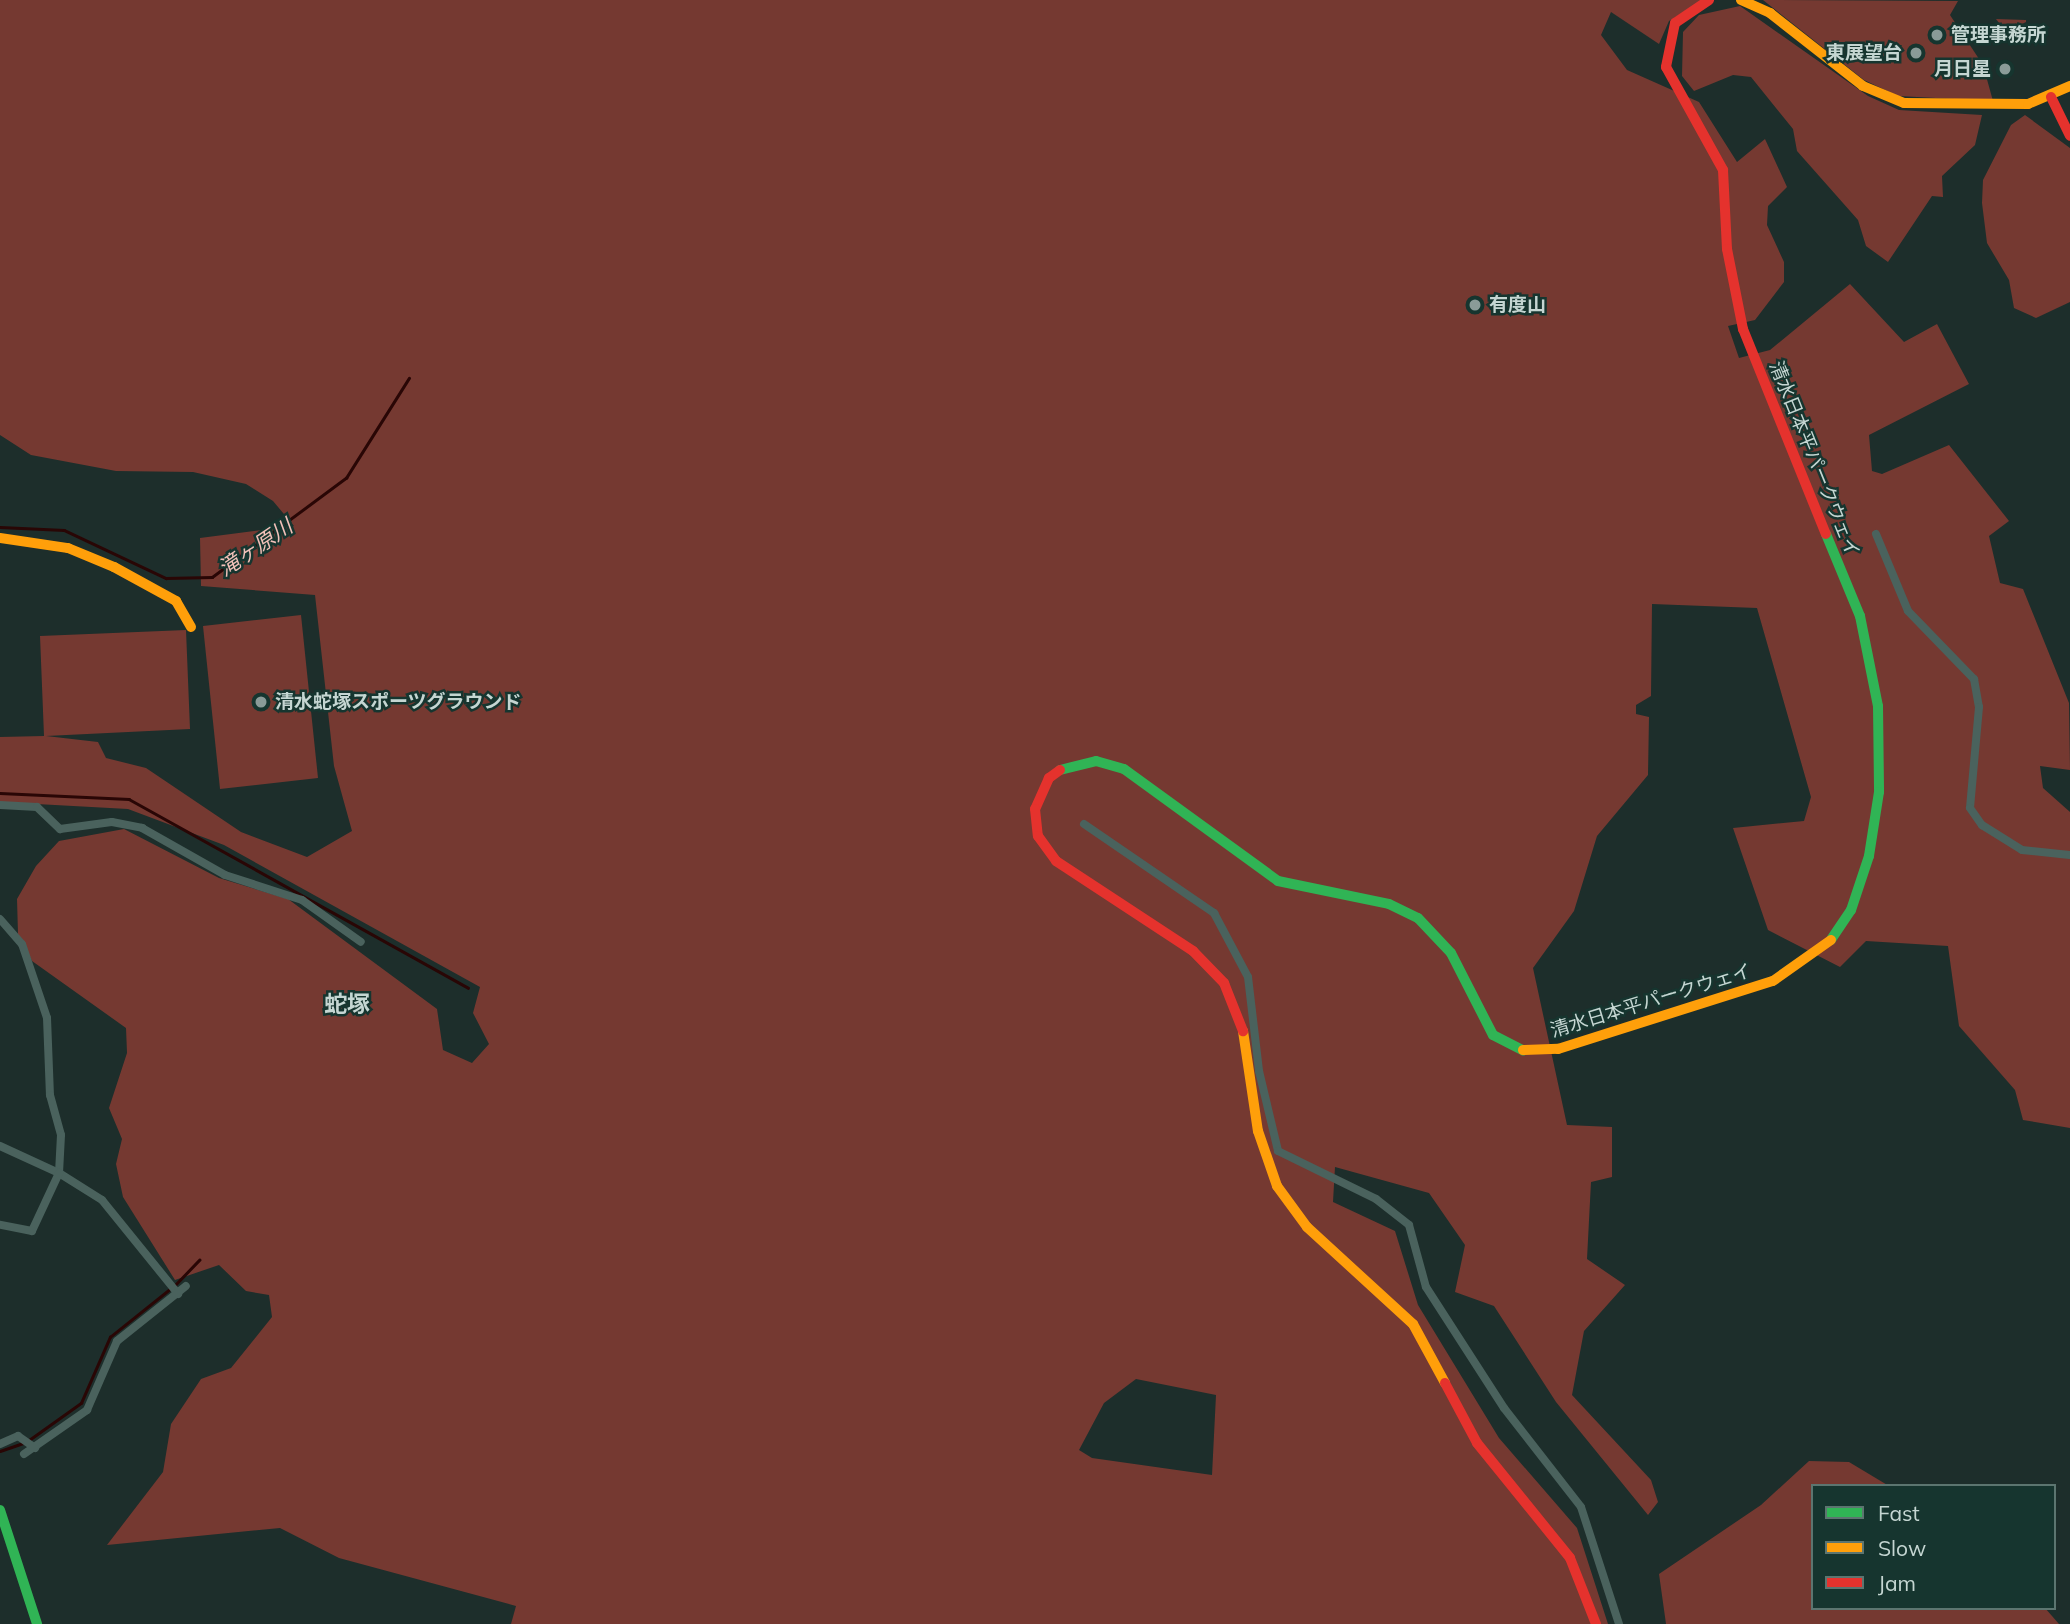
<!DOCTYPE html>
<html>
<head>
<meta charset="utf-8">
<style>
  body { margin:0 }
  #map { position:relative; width:2070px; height:1624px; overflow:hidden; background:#1d2e2b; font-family:Mulish,"Noto Sans JP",sans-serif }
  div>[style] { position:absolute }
  .green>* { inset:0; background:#753931 }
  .stream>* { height:2.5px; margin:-1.25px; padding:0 1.25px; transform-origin:1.25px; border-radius:1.25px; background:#290605 }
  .street>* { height:8px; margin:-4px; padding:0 4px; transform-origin:4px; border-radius:4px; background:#4a625d }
  .fast>* { height:10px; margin:-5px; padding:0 5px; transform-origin:5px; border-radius:5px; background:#30b455 }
  .slow>* { height:10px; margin:-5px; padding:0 5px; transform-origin:5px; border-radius:5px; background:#ff9f0a }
  .jam>* { height:10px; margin:-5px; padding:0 5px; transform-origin:5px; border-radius:5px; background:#e5322d }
  .dots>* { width:19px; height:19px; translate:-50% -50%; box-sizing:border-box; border:4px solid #16352f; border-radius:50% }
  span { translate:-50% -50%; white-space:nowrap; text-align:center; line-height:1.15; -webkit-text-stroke:5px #16352f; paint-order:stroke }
  .poi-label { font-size:19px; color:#c5d6d2; font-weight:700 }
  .left { translate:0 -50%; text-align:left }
  .right { translate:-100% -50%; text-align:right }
  .street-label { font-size:19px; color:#c5d6d2 }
  .water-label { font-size:21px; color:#f2c1b9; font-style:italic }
  .quarter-label { font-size:23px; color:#c5d6d2; font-weight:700 }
  .legend { position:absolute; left:1811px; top:1484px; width:245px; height:126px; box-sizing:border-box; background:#16352f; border:2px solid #5c7570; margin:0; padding:9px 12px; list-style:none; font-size:21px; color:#c5d6d2 }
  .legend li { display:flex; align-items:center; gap:14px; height:35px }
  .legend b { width:35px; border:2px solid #5c7570 }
</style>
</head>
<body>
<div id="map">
  <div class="green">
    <i style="clip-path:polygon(evenodd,0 0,1702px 0,1669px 21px,1659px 44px,1611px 12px,1601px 35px,1627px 70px,1699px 102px,1737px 162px,1765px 139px,1787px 187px,1768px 206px,1767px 225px,1784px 262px,1784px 282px,1755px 320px,1728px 326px,1739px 358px,1770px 350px,1850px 284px,1904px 342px,1937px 324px,1969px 384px,1869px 435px,1872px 471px,1882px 474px,1949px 445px,2009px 521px,1989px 536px,2000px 583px,2023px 589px,2069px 703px,2070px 770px,2040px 766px,2043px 788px,2070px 812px,2070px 1128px,2023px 1120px,2015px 1090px,1959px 1026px,1948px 946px,1866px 941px,1840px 967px,1768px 930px,1733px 828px,1804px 821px,1811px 797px,1757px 608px,1652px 604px,1651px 696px,1636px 705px,1636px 714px,1649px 717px,1648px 775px,1597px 836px,1574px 911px,1533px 968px,1567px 1125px,1612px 1127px,1612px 1177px,1591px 1182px,1587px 1259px,1625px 1285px,1584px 1331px,1572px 1395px,1651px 1480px,1658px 1502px,1648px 1515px,1556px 1402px,1494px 1306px,1455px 1292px,1465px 1245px,1429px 1193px,1335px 1167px,1333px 1202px,1395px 1231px,1418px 1305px,1499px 1438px,1577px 1528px,1608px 1624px,511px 1624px,516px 1606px,339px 1558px,280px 1528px,107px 1545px,163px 1472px,171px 1424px,201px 1379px,231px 1368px,272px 1317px,269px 1295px,246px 1291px,219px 1265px,175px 1280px,123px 1197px,116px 1164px,122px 1139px,109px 1108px,127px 1053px,126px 1028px,32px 961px,18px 934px,17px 899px,36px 866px,59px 841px,124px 829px,219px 878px,288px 899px,437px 1009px,443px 1050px,472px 1063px,489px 1044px,473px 1013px,480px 987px,224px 845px,128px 809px,0 802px,0 737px,44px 736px,40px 636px,186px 630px,190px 729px,46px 736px,98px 742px,106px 758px,146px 768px,241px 832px,307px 857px,352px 831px,334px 766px,315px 595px,201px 586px,200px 538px,294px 526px,273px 501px,246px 484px,193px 472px,116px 471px,31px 455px,0 435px,0 0,1136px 1379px,1216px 1395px,1212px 1475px,1092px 1458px,1079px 1450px,1104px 1403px,1136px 1379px)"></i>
    <i style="clip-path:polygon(1763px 0,1958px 1px,1950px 15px,1983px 65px,1993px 101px,1898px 96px,1864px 80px)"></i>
    <i style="clip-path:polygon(1740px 6px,1868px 96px,1899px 110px,1982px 115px,1975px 145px,1942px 176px,1943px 197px,1932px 196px,1888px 262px,1866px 246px,1858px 220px,1797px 151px,1793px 129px,1751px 77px,1733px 75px,1694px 91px,1682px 76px,1683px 32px,1699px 15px)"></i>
    <i style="clip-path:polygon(1996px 19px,2026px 20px,2026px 22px,2006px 32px)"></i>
    <i style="clip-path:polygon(2025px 115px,2070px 148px,2070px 302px,2036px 318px,2014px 308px,2009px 280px,1987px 243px,1982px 203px,1983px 180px,2011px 125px)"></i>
    <i style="clip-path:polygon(301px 615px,318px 778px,220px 789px,203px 626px)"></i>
    <i style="clip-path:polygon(1809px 1461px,1849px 1462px,1889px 1486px,1813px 1486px,1813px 1608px,2045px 1608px,2059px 1624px,1666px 1624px,1659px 1574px,1761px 1505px)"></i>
  </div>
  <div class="stream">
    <i style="left:0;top:527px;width:64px;rotate:2.7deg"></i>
    <i style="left:64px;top:530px;width:113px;rotate:25.2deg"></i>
    <i style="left:166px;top:578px;width:46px;rotate:-1.2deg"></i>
    <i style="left:212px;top:577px;width:167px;rotate:-36.5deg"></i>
    <i style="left:346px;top:478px;width:118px;rotate:-57.8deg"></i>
    <i style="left:0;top:793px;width:129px;rotate:2.7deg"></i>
    <i style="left:129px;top:799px;width:388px;rotate:29.1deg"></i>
    <i style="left:175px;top:1285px;width:35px;rotate:-46deg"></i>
    <i style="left:29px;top:1440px;width:64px;rotate:-35.4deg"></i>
    <i style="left:81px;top:1403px;width:72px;rotate:-66.3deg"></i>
    <i style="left:110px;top:1337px;width:77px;rotate:-38.7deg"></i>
    <i style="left:0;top:1451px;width:24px;rotate:-19deg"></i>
  </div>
  <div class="street">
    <i style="left:1876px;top:534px;width:83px;rotate:67.4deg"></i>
    <i style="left:1908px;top:611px;width:95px;rotate:45.9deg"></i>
    <i style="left:1974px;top:679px;width:28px;rotate:80deg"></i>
    <i style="left:1979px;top:707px;width:101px;rotate:95.1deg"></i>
    <i style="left:1970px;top:808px;width:21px;rotate:55deg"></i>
    <i style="left:1982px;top:825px;width:47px;rotate:32deg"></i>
    <i style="left:2022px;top:850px;width:48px;rotate:5.9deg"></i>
    <i style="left:0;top:805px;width:37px;rotate:3deg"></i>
    <i style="left:37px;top:807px;width:32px;rotate:44deg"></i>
    <i style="left:60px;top:829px;width:52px;rotate:-7.7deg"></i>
    <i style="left:112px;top:822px;width:31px;rotate:11deg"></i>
    <i style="left:142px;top:828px;width:95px;rotate:29.5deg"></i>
    <i style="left:225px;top:875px;width:81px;rotate:18deg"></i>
    <i style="left:302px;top:900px;width:72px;rotate:35.4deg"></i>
    <i style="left:1084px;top:824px;width:158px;rotate:34.4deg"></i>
    <i style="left:1214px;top:913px;width:72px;rotate:62deg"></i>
    <i style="left:1248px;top:977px;width:95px;rotate:83.3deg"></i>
    <i style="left:1259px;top:1071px;width:82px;rotate:76.6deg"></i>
    <i style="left:1278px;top:1151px;width:109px;rotate:26.1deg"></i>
    <i style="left:1376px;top:1199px;width:42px;rotate:38.2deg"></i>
    <i style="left:1409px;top:1225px;width:64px;rotate:74.7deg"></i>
    <i style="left:1426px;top:1287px;width:144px;rotate:57.2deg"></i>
    <i style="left:1504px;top:1408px;width:125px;rotate:52.1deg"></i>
    <i style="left:1581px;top:1507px;width:123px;rotate:72deg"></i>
    <i style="left:0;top:919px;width:33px;rotate:49deg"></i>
    <i style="left:22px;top:944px;width:78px;rotate:71.3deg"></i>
    <i style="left:47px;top:1018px;width:77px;rotate:87.8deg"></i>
    <i style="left:50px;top:1095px;width:41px;rotate:74.6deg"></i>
    <i style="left:61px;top:1135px;width:38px;rotate:93deg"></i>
    <i style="left:59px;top:1173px;width:51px;rotate:32.1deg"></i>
    <i style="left:102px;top:1200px;width:121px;rotate:51deg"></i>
    <i style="left:0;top:1146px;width:65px;rotate:24.6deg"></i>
    <i style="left:59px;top:1173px;width:64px;rotate:115deg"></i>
    <i style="left:32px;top:1231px;width:33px;rotate:-169deg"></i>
    <i style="left:0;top:1444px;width:20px;rotate:-24deg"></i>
    <i style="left:18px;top:1436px;width:21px;rotate:35deg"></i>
    <i style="left:24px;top:1454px;width:77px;rotate:-34.9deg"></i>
    <i style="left:87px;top:1410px;width:75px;rotate:-66.5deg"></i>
    <i style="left:117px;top:1341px;width:88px;rotate:-38.6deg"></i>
  </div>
  <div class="fast">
    <i style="left:1826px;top:534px;width:89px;rotate:67.5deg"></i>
    <i style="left:1860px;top:616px;width:92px;rotate:78.7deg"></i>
    <i style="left:1878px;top:706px;width:86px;rotate:89.3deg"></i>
    <i style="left:1879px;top:792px;width:65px;rotate:98.9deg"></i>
    <i style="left:1869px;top:856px;width:57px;rotate:108.4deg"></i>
    <i style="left:1851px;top:910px;width:36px;rotate:124deg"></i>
    <i style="left:1060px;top:770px;width:37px;rotate:-14deg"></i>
    <i style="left:1096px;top:761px;width:29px;rotate:16deg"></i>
    <i style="left:1124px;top:769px;width:190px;rotate:36deg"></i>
    <i style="left:1278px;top:881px;width:113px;rotate:11.7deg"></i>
    <i style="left:1389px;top:904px;width:32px;rotate:26deg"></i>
    <i style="left:1418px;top:918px;width:48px;rotate:46.7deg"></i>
    <i style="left:1451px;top:953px;width:92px;rotate:62.9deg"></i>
    <i style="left:1493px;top:1035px;width:34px;rotate:27deg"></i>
    <i style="left:0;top:1510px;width:120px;rotate:72deg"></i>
  </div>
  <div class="slow">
    <i style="left:1741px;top:0;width:32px;rotate:24deg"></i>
    <i style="left:1770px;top:13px;width:118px;rotate:38.1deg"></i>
    <i style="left:1863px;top:86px;width:44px;rotate:22.5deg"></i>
    <i style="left:1904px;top:103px;width:124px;rotate:0.5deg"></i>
    <i style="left:2028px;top:104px;width:46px;rotate:-23.2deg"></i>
    <i style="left:0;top:538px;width:69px;rotate:8.4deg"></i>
    <i style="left:68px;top:548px;width:50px;rotate:22.4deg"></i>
    <i style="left:114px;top:567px;width:71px;rotate:28.7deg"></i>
    <i style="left:176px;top:601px;width:30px;rotate:60deg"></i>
    <i style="left:1243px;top:1031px;width:101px;rotate:81.5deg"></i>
    <i style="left:1258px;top:1131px;width:58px;rotate:70.9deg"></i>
    <i style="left:1277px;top:1186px;width:51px;rotate:53.8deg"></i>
    <i style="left:1307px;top:1227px;width:144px;rotate:42.5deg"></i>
    <i style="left:1413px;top:1324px;width:67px;rotate:61.5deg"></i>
    <i style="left:1523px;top:1050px;width:35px;rotate:-2deg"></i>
    <i style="left:1558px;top:1049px;width:225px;rotate:-17.6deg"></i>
    <i style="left:1773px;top:981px;width:71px;rotate:-35.3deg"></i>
  </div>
  <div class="jam">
    <i style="left:1709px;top:0;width:41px;rotate:145.9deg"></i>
    <i style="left:1675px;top:23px;width:45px;rotate:101.6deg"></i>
    <i style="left:1666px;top:67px;width:118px;rotate:61deg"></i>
    <i style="left:1723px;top:170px;width:79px;rotate:87.1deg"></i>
    <i style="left:1727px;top:249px;width:82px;rotate:78.7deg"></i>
    <i style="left:1743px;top:329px;width:221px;rotate:68deg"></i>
    <i style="left:2051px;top:97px;width:43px;rotate:64deg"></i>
    <i style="left:1060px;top:770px;width:14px;rotate:144deg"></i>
    <i style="left:1049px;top:778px;width:34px;rotate:114deg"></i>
    <i style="left:1035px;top:809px;width:27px;rotate:84deg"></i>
    <i style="left:1038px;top:836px;width:31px;rotate:54deg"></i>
    <i style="left:1056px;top:861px;width:164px;rotate:33.3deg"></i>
    <i style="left:1193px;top:951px;width:45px;rotate:45.9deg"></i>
    <i style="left:1224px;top:983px;width:52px;rotate:68.4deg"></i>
    <i style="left:1445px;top:1383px;width:68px;rotate:61.9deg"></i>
    <i style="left:1477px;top:1443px;width:148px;rotate:51deg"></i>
    <i style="left:1570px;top:1558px;width:71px;rotate:68.5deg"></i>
  </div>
  <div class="dots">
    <i style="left:1937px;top:35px;background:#8a9b98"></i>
    <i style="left:1916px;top:53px;background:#8a9b98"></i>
    <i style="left:2005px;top:69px;background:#8a9b98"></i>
    <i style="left:1475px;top:305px;background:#8a9b98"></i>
    <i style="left:261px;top:702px;background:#8a9b98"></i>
  </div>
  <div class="poi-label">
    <span class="left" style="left:1951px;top:35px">管理事務所</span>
    <span class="right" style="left:1902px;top:53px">東展望台</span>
    <span class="right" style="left:1991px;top:69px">月日星</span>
    <span class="left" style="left:1489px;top:305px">有度山</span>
    <span class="left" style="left:275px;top:702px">清水蛇塚スポーツグラウンド</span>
  </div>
  <div class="street-label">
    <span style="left:1814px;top:459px;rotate:68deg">清水日本平パークウェイ</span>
    <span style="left:1651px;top:1001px;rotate:-17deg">清水日本平パークウェイ</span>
  </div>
  <div class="water-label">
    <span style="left:255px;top:547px;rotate:-34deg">滝ヶ原川</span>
  </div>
  <div class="quarter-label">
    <span style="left:347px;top:1004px">蛇塚</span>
  </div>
  <ul class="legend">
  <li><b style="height:9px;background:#30b455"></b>Fast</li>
  <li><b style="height:9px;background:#ff9f0a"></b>Slow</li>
  <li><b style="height:9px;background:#e5322d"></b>Jam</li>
  </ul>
</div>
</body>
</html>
